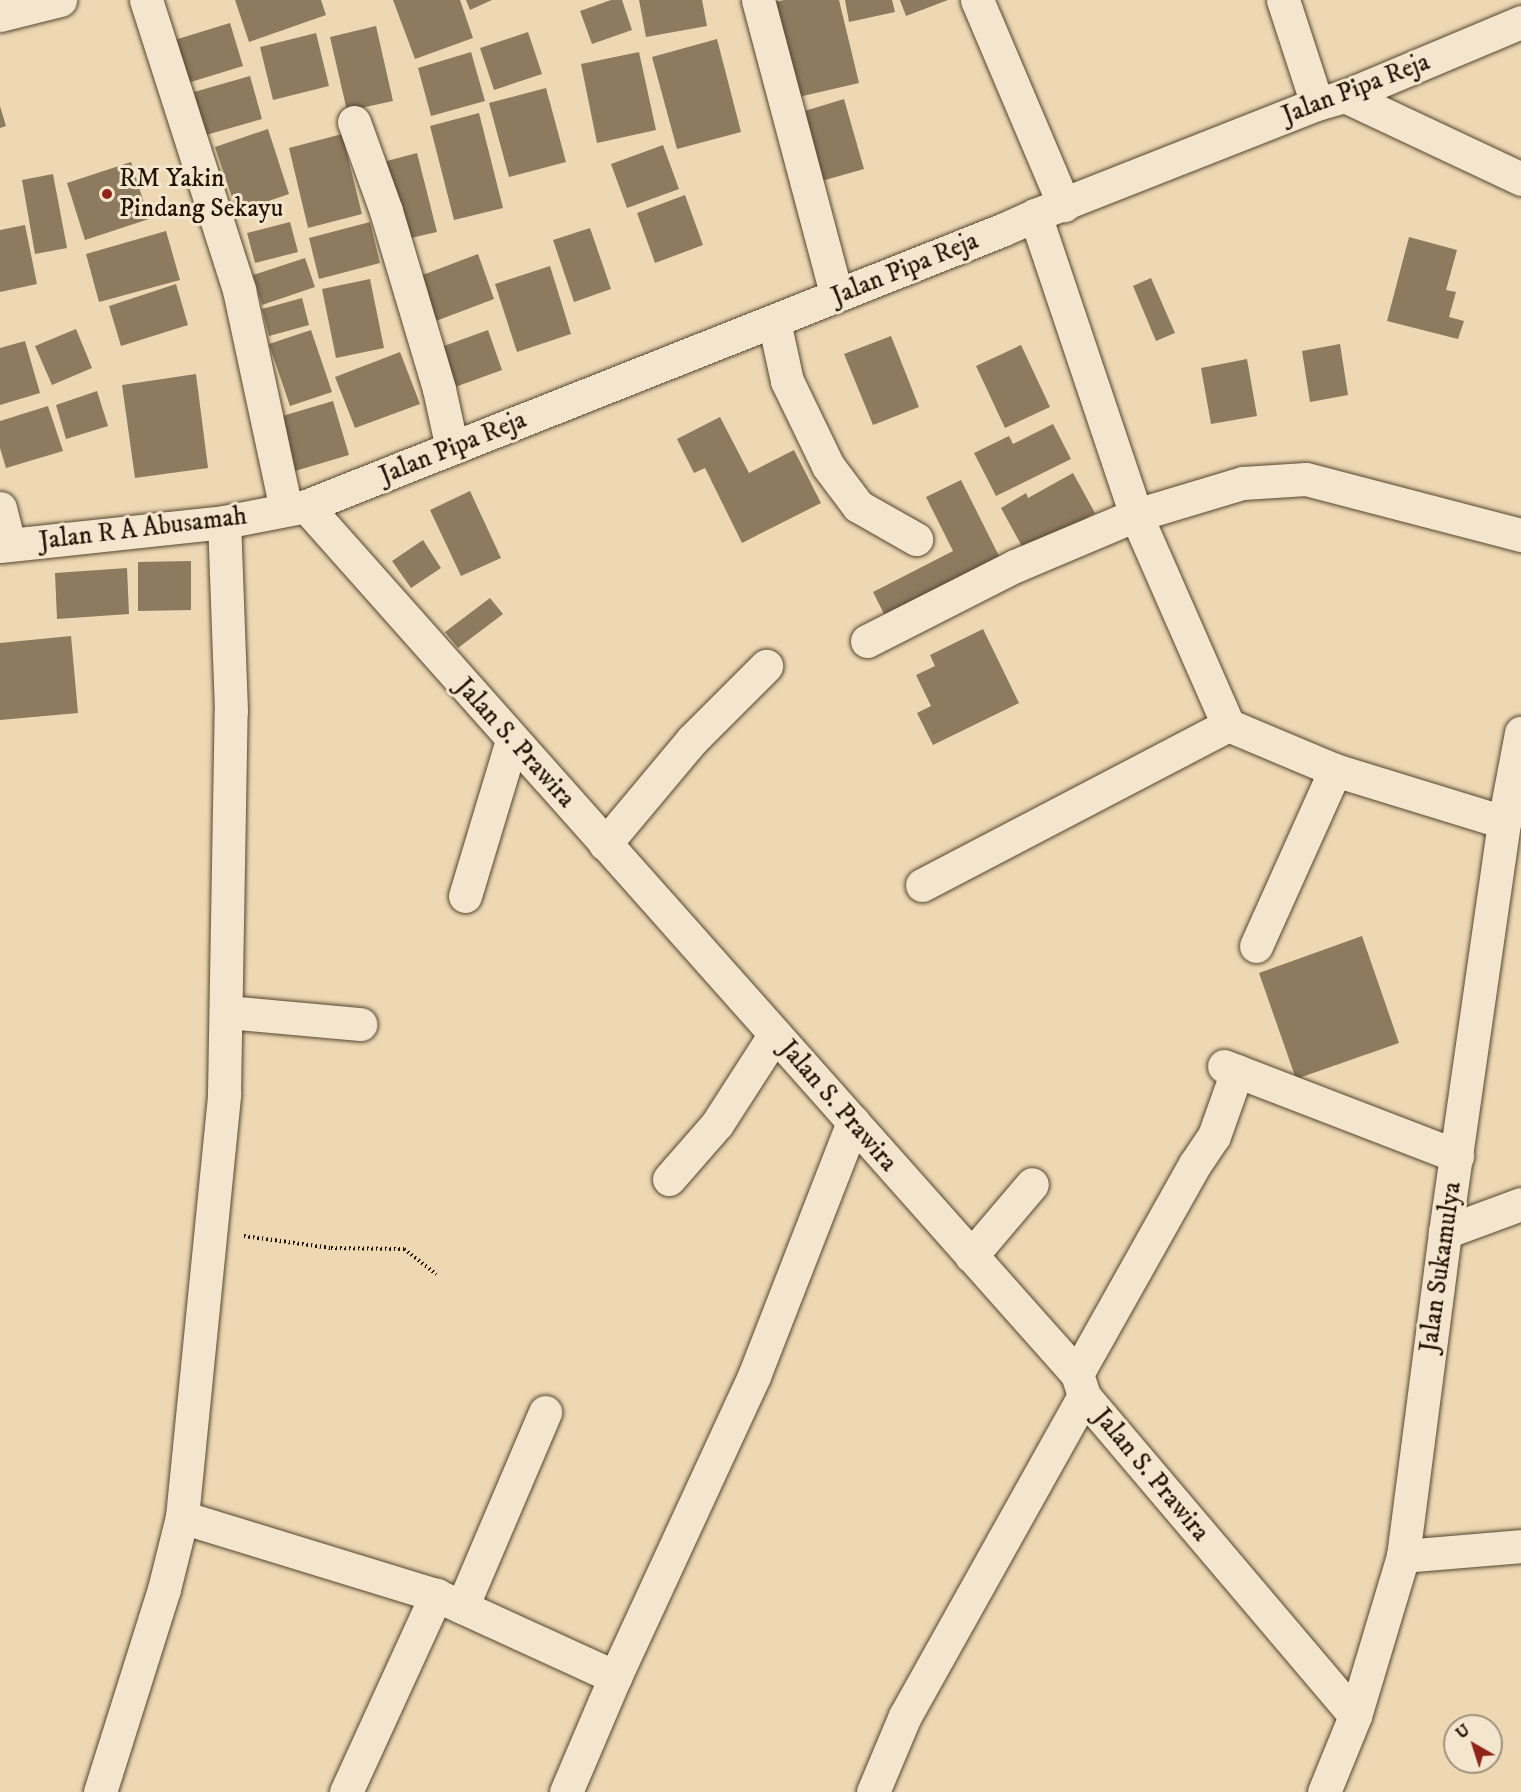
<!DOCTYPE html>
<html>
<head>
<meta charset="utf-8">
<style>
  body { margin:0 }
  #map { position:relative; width:1521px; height:1792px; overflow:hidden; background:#eed8b4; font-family:"IM FELL DW Pica",serif }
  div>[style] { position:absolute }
  .building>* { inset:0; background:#8d7a5f }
  .path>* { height:4px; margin-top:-2px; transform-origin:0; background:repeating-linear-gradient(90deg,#241503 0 1.5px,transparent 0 4.5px) }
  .roads { filter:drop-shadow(0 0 2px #56462f) drop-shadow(0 0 2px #56462f) }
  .minor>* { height:33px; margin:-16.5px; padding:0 16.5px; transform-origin:16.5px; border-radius:16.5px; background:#f4e6ce }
  .tertiary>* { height:33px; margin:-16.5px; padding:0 16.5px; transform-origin:16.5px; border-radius:16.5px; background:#f4e6ce }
  .dots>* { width:16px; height:16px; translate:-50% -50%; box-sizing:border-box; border:3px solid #f4e6ce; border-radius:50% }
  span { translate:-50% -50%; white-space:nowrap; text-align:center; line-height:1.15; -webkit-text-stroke:6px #f4e6ce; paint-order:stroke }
  .street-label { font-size:26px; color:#241503 }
  .poi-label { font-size:26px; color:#241503 }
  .left { translate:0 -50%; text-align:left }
  .north { position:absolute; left:1443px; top:1714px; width:60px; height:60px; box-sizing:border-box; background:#f4e6ce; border:2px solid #a1927d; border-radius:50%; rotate:321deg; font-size:16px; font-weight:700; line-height:24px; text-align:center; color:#241503 }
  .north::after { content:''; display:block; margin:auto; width:21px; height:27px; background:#8f2418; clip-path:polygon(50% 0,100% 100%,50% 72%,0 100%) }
</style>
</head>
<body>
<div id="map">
  <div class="building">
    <i style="clip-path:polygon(235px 0,321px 0,326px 15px,249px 42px)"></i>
    <i style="clip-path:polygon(393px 0,460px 0,473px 38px,415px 59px)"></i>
    <i style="clip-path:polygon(466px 0,492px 0,470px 10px)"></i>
    <i style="clip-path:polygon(611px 0,622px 0,632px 30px,592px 44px,580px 11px)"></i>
    <i style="clip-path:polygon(639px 0,702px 0,707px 26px,646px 37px)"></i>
    <i style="clip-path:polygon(784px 0,839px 0,859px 83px,790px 99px,767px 4px)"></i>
    <i style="clip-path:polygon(845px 0,892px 0,895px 12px,849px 22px)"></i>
    <i style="clip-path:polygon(900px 0,948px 0,906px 16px)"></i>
    <i style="clip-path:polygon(230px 23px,243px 66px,181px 85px,168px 42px)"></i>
    <i style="clip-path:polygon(376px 26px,393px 101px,347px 111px,330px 37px)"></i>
    <i style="clip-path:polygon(528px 32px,542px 74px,494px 90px,480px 48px)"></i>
    <i style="clip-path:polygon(316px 33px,329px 86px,273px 100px,260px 47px)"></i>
    <i style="clip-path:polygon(717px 39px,741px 132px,677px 149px,652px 57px)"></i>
    <i style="clip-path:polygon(471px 52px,485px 101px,431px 116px,418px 68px)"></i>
    <i style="clip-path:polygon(639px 52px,656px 130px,597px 143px,581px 64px)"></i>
    <i style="clip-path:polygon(250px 76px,262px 119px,206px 135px,194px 92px)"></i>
    <i style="clip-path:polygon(546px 88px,566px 162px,509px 177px,489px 103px)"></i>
    <i style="clip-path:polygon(844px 99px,864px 169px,818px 182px,798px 113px)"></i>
    <i style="clip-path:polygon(0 106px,6px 126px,0 128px)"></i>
    <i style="clip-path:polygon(479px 113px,503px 208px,454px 220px,430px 126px)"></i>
    <i style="clip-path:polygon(268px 129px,289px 194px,237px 212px,215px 147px)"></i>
    <i style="clip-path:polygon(342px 134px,362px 214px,308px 228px,289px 148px)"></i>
    <i style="clip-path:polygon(663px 145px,679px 189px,627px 208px,611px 164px)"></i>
    <i style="clip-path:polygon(417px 153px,437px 232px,402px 240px,383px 162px)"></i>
    <i style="clip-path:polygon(131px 162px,149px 219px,85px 240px,67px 183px)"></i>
    <i style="clip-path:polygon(53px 174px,67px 248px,35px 254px,22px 180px)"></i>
    <i style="clip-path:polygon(685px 195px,703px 245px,655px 263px,637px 213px)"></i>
    <i style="clip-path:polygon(290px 222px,298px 252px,255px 263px,247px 233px)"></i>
    <i style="clip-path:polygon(370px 222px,380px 263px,319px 279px,309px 238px)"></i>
    <i style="clip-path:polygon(25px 225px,37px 284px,0 292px,0 230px)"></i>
    <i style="clip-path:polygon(590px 228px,611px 289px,574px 302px,553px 240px)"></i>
    <i style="clip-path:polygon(166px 231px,180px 280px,99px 302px,86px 254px)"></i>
    <i style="clip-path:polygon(1409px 237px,1457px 250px,1446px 290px,1456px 292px,1449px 317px,1464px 321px,1458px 339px,1387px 321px)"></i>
    <i style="clip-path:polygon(478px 254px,494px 299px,428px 324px,412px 279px)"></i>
    <i style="clip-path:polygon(305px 258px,315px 287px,262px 305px,253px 275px)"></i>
    <i style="clip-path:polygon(550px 266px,571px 334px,517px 352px,495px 284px)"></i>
    <i style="clip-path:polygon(1151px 278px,1175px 333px,1156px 341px,1133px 286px)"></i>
    <i style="clip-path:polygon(370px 279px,384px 348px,336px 358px,322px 289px)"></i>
    <i style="clip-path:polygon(176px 284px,188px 325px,121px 346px,109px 306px)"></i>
    <i style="clip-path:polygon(302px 298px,309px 325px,269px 336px,262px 309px)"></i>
    <i style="clip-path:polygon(76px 329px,92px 368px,52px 385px,35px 346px)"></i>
    <i style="clip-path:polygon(311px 330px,332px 392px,290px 406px,269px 344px)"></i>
    <i style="clip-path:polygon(488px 330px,502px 370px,447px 390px,433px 350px)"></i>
    <i style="clip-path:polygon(891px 336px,919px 407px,873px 425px,844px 354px)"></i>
    <i style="clip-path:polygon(25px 341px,40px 393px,0 405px,0 348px)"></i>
    <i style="clip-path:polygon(1340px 344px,1348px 395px,1310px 402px,1302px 351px)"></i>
    <i style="clip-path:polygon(1021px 345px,1050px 407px,1005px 428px,976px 366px)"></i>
    <i style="clip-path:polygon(400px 352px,420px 404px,355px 428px,335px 377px)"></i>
    <i style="clip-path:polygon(1247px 359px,1257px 416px,1211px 424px,1201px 368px)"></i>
    <i style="clip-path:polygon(196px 374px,208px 468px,135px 478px,122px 385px)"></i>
    <i style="clip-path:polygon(97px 391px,108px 426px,66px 439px,56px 405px)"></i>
    <i style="clip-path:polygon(333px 401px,349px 455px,295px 471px,279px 417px)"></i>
    <i style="clip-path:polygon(48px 406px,63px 451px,6px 468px,0 448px,0 421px)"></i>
    <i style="clip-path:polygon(720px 417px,749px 473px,794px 450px,821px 503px,742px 543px,705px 468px,694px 473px,677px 439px)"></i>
    <i style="clip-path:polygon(1053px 424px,1071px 459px,996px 496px,974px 453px,1009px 436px,1013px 444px)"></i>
    <i style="clip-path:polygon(1073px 473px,1095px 513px,1025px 552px,1001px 508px,1026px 493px,1028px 498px)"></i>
    <i style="clip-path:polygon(961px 480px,1002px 562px,887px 620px,873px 592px,953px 551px,926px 497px)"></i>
    <i style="clip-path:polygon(470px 491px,501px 558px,461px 576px,430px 510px)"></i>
    <i style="clip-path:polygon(423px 540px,441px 568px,411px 588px,392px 561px)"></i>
    <i style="clip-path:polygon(191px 561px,191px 610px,138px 611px,138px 562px)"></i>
    <i style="clip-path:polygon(127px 568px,129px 614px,57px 619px,55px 573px)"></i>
    <i style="clip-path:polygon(490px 598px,503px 614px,458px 648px,445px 632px)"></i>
    <i style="clip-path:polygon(983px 629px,1019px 703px,933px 745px,917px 713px,931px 706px,916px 675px,935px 666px,930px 655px)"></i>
    <i style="clip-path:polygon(71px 636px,78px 713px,0 720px,0 643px)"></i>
    <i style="clip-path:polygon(1362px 936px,1399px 1043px,1296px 1079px,1259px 973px)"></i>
  </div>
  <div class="path">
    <i style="left:244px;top:1236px;width:88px;rotate:7.9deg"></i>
    <i style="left:331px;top:1248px;width:73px;rotate:0.8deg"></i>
    <i style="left:404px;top:1249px;width:41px;rotate:38deg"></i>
  </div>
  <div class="roads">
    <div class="minor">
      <i style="left:146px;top:0;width:305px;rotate:72.2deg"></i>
      <i style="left:239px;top:290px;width:224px;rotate:77.9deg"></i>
      <i style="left:758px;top:0;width:306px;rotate:75.1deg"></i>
      <i style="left:977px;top:0;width:223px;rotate:67deg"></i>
      <i style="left:1283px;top:0;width:109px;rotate:71.9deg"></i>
      <i style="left:0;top:15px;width:62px;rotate:-14deg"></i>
      <i style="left:1345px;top:96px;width:195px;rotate:25.2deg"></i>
      <i style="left:354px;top:122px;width:95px;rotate:70.2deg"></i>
      <i style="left:386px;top:211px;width:186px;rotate:73.4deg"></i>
      <i style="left:439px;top:389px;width:60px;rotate:77.6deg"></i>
      <i style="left:1035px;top:215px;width:317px;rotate:71.4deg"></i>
      <i style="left:1136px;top:515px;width:229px;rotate:66.3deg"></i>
      <i style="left:1228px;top:725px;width:116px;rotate:22.8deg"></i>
      <i style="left:1335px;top:770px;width:177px;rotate:17.1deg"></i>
      <i style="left:774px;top:321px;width:61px;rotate:77.8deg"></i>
      <i style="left:787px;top:381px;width:94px;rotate:64.2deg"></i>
      <i style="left:828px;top:466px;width:50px;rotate:53.1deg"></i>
      <i style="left:858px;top:506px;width:67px;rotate:29.6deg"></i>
      <i style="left:306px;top:506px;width:1161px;rotate:48.39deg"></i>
      <i style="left:1077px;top:1374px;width:23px;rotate:72deg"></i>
      <i style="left:1084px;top:1396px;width:419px;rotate:49.7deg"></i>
      <i style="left:0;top:508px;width:37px;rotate:76deg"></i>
      <i style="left:867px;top:641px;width:166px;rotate:-26.9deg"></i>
      <i style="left:1015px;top:566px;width:131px;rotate:-22.9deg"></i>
      <i style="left:1136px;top:515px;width:112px;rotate:-16.7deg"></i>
      <i style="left:1243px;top:483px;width:63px;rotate:-3.6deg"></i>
      <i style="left:1306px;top:479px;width:222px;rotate:14.6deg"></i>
      <i style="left:605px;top:844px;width:136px;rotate:-50.1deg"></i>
      <i style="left:692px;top:740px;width:105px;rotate:-45deg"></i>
      <i style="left:922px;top:885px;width:345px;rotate:-27.6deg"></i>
      <i style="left:465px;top:896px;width:163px;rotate:-73.2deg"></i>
      <i style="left:1256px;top:946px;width:193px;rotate:-65.8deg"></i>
      <i style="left:227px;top:1012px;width:134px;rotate:5.2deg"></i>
      <i style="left:1224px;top:1066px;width:250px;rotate:21.1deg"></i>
      <i style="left:669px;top:1179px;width:73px;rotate:-48.9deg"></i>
      <i style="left:717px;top:1124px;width:107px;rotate:-57.2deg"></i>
      <i style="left:1445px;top:1232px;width:81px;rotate:-20.2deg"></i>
      <i style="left:971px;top:1256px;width:94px;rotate:-49.7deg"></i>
      <i style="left:1077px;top:1374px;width:241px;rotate:-60.7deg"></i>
      <i style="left:1195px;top:1164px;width:34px;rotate:-56deg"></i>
      <i style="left:1214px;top:1136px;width:69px;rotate:-70.5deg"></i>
      <i style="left:182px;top:1517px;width:266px;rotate:17.1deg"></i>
      <i style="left:436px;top:1595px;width:197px;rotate:24.6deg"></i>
      <i style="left:1403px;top:1556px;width:118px;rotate:-4.8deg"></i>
      <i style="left:462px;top:1607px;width:212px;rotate:-66.9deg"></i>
      <i style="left:100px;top:1792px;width:213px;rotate:-72.5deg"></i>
      <i style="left:164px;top:1589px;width:74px;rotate:-76deg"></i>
      <i style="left:182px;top:1517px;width:425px;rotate:-84.3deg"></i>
      <i style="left:224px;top:1094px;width:383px;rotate:-89deg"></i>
      <i style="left:231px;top:711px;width:189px;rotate:-92.1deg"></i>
      <i style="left:346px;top:1792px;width:217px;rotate:-65.4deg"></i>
      <i style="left:566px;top:1792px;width:125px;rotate:-66.9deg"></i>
      <i style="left:615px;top:1677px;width:332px;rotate:-65.2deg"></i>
      <i style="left:754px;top:1376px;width:273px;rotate:-68.7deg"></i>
      <i style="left:873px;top:1792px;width:82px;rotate:-67.2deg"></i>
      <i style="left:905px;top:1716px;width:367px;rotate:-60.8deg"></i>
    </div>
    <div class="tertiary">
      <i style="left:0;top:546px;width:225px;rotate:-6.1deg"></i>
      <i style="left:224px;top:522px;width:84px;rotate:-11deg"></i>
      <i style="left:306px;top:506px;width:749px;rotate:-21.63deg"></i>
      <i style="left:1002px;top:230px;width:36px;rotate:-24deg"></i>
      <i style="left:1035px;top:215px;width:303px;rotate:-21.5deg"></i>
      <i style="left:1317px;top:104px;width:29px;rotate:-16deg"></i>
      <i style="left:1345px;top:96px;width:191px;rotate:-22.8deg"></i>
      <i style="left:1324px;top:1792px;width:82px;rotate:-67.8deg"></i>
      <i style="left:1355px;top:1716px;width:167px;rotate:-73.3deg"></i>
      <i style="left:1403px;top:1556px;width:327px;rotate:-82.6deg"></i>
      <i style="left:1445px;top:1232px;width:414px;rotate:-81.8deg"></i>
      <i style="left:1504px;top:822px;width:91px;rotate:-79.2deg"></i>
    </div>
  </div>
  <div class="dots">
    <i style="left:107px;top:194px;background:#8f2418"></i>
  </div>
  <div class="street-label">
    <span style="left:1356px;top:89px;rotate:-21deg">Jalan Pipa Reja</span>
    <span style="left:905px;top:269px;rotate:-22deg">Jalan Pipa Reja</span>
    <span style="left:453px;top:448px;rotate:-22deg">Jalan Pipa Reja</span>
    <span style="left:143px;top:529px;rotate:-7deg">Jalan R A Abusamah</span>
    <span style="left:515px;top:743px;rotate:48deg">Jalan S. Prawira</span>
    <span style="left:838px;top:1106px;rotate:49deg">Jalan S. Prawira</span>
    <span style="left:1441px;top:1267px;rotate:-82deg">Jalan Sukamulya</span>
    <span style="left:1151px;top:1475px;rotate:50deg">Jalan S. Prawira</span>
  </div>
  <div class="poi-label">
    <span class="left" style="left:119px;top:194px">RM Yakin<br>Pindang Sekayu</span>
  </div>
  <div class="north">U</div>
</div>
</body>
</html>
